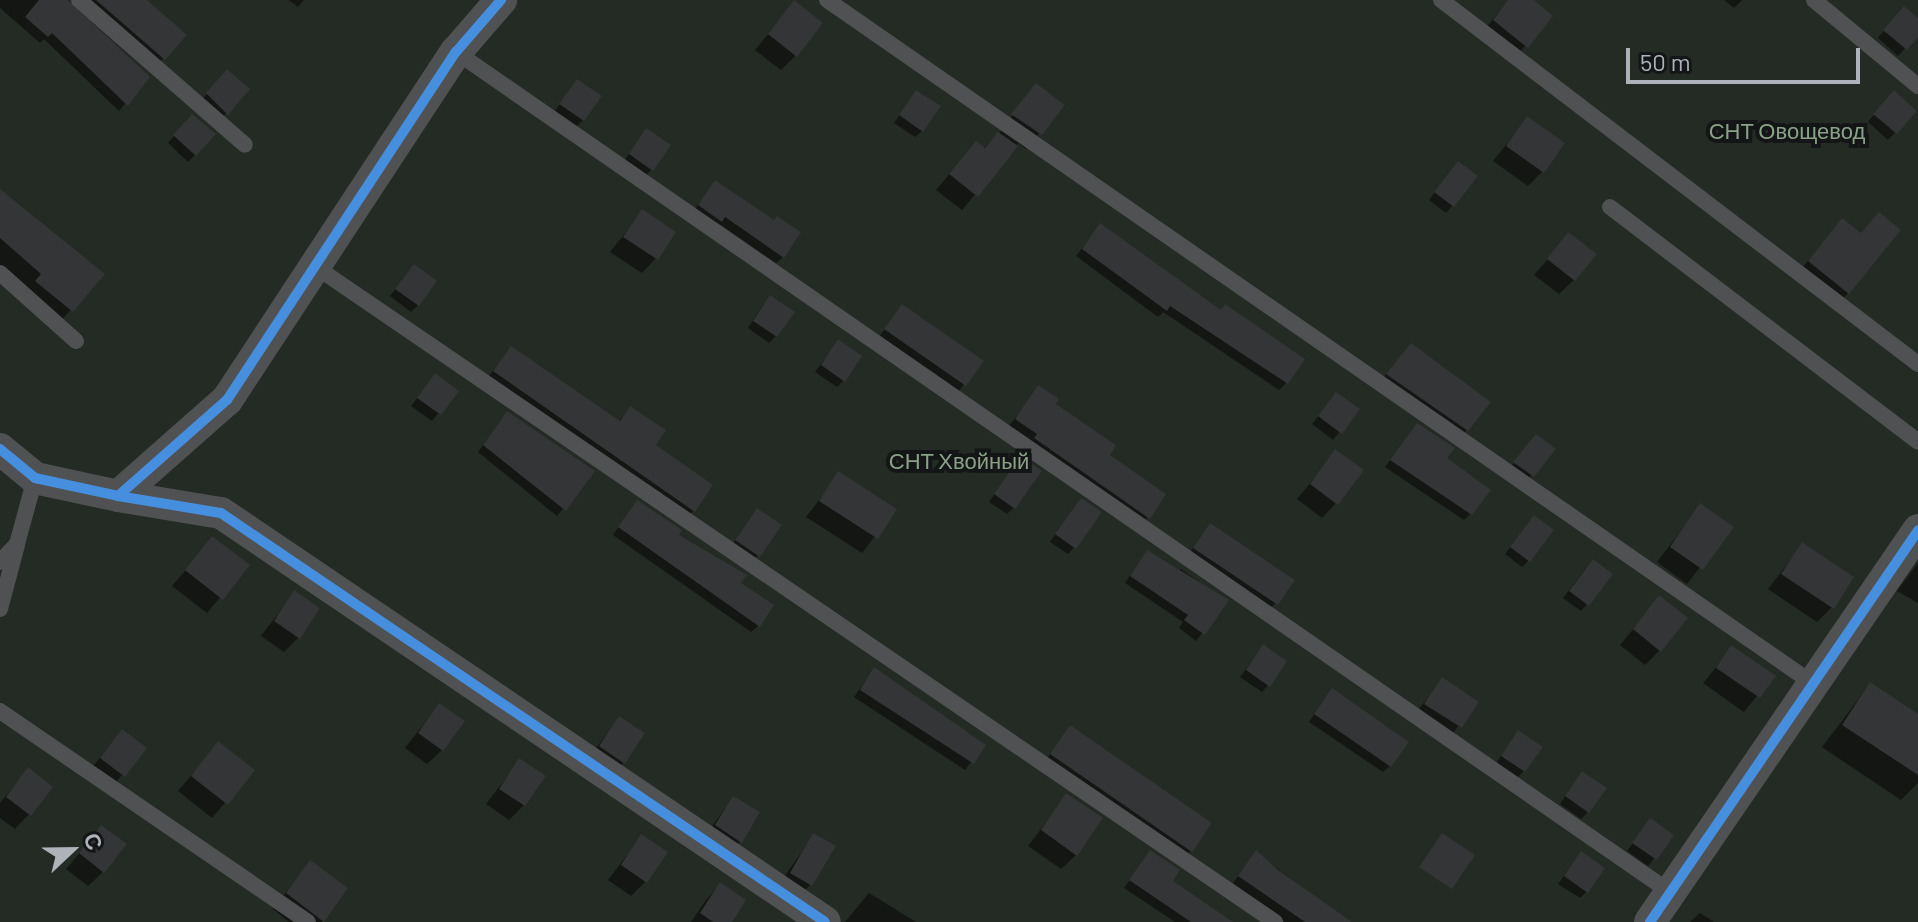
<!DOCTYPE html>
<html>
<head>
<meta charset="utf-8">
<style>
  body { margin:0 }
  #map { position:relative; width:1918px; height:922px; overflow:hidden; background:#1a1a1a; font-family:Barlow,sans-serif }
  div>[style] { position:absolute }
  .green>* { inset:0; background:#242a24 }
  .shadow>* { inset:0; background:#0007 }
  .building>* { inset:0; background:#343536 }
  .service>* { height:16px; margin:-8px; padding:0 8px; transform-origin:8px; border-radius:8px; background:#4f5153 }
  .minor>* { height:32px; margin:-16px; padding:0 16px; transform-origin:16px; border-radius:16px; background:#4f5153 }
  .cycleway>* { height:10px; margin:-5px; padding:0 5px; transform-origin:5px; border-radius:5px; background:#468fdf }
  span { translate:-50% -50%; white-space:nowrap; text-align:center; line-height:1.15; -webkit-text-stroke:8px #141516; paint-order:stroke }
  .park-label { font-size:22px; color:#89a287 }
  .north { position:absolute; left:32px; top:810px; width:80px; height:80px; -webkit-text-stroke:6px #141516; paint-order:stroke; rotate:68deg; font-size:22px; font-weight:700; line-height:32px; text-align:center; color:#adb3b9 }
  .north::after { content:''; display:block; margin:auto; width:28px; height:36px; background:#adb3b9; clip-path:polygon(50% 0,100% 100%,50% 72%,0 100%) }
  .scale { position:absolute; left:1626px; top:48px; width:234px; height:36px; box-sizing:border-box; border:4px solid #adb3b9; border-top:0; padding-left:10px; font-size:24px; line-height:28px; white-space:nowrap; color:#adb3b9; -webkit-text-stroke:6px #141516; paint-order:stroke }
</style>
</head>
<body>
<div id="map">
  <div class="green">
    <i style="clip-path:polygon(0 0,1918px 0,1918px 922px,0 922px)"></i>
  </div>
  <div class="shadow">
    <i style="clip-path:polygon(0 0,69px 0,70px 9px,147px 77px,119px 111px,44px 39px,40px 43px,0 8px)"></i>
    <i style="clip-path:polygon(81px 0,144px 0,184px 35px,156px 66px)"></i>
    <i style="clip-path:polygon(289px 0,304px 0,298px 7px)"></i>
    <i style="clip-path:polygon(1509px 0,1531px 0,1551px 16px,1512px 61px,1480px 35px)"></i>
    <i style="clip-path:polygon(1724px 0,1742px 0,1734px 8px)"></i>
    <i style="clip-path:polygon(794px 3px,795px 56px,781px 70px,755px 50px)"></i>
    <i style="clip-path:polygon(1897px 15px,1918px 21px,1918px 34px,1898px 56px,1878px 38px)"></i>
    <i style="clip-path:polygon(220px 78px,247px 89px,220px 120px,201px 101px)"></i>
    <i style="clip-path:polygon(577px 81px,583px 120px,576px 127px,554px 112px)"></i>
    <i style="clip-path:polygon(1036px 85px,1062px 105px,1026px 149px,1018px 143px,962px 210px,936px 190px,976px 143px,983px 149px,1001px 131px)"></i>
    <i style="clip-path:polygon(916px 92px,922px 131px,915px 137px,894px 123px)"></i>
    <i style="clip-path:polygon(1887px 99px,1915px 111px,1888px 140px,1868px 122px)"></i>
    <i style="clip-path:polygon(1527px 119px,1542px 172px,1528px 186px,1493px 161px)"></i>
    <i style="clip-path:polygon(186px 123px,195px 155px,188px 162px,168px 143px)"></i>
    <i style="clip-path:polygon(646px 131px,652px 169px,645px 176px,624px 161px)"></i>
    <i style="clip-path:polygon(1452px 170px,1476px 177px,1446px 213px,1429px 200px)"></i>
    <i style="clip-path:polygon(715px 182px,783px 257px,776px 263px,718px 223px,714px 228px,692px 213px)"></i>
    <i style="clip-path:polygon(0 201px,103px 274px,57px 325px,0 266px)"></i>
    <i style="clip-path:polygon(642px 212px,656px 258px,642px 273px,610px 252px)"></i>
    <i style="clip-path:polygon(1879px 215px,1848px 293px,1833px 308px,1795px 276px,1842px 221px,1860px 235px)"></i>
    <i style="clip-path:polygon(1100px 226px,1220px 312px,1302px 359px,1286px 383px,1279px 390px,1163px 312px,1158px 317px,1076px 256px)"></i>
    <i style="clip-path:polygon(1569px 235px,1574px 280px,1559px 294px,1534px 275px)"></i>
    <i style="clip-path:polygon(414px 266px,418px 305px,411px 312px,390px 296px)"></i>
    <i style="clip-path:polygon(764px 304px,776px 336px,769px 343px,748px 328px)"></i>
    <i style="clip-path:polygon(896px 314px,982px 362px,958px 392px,879px 337px)"></i>
    <i style="clip-path:polygon(838px 342px,843px 381px,837px 387px,815px 372px)"></i>
    <i style="clip-path:polygon(1411px 345px,1467px 430px,1455px 441px,1376px 386px)"></i>
    <i style="clip-path:polygon(511px 348px,618px 422px,630px 408px,653px 446px,710px 485px,693px 511px,683px 521px,484px 382px)"></i>
    <i style="clip-path:polygon(435px 376px,456px 391px,432px 421px,411px 406px)"></i>
    <i style="clip-path:polygon(1039px 387px,1107px 455px,1148px 517px,1137px 528px,1006px 430px)"></i>
    <i style="clip-path:polygon(1336px 394px,1357px 409px,1333px 440px,1312px 424px)"></i>
    <i style="clip-path:polygon(501px 420px,592px 471px,557px 516px,478px 452px)"></i>
    <i style="clip-path:polygon(1411px 432px,1444px 458px,1471px 513px,1464px 520px,1385px 467px)"></i>
    <i style="clip-path:polygon(1530px 443px,1532px 475px,1525px 482px,1508px 470px)"></i>
    <i style="clip-path:polygon(1336px 452px,1336px 503px,1322px 518px,1297px 499px)"></i>
    <i style="clip-path:polygon(1015px 466px,1013px 508px,1007px 514px,989px 502px)"></i>
    <i style="clip-path:polygon(839px 474px,895px 510px,862px 553px,806px 517px)"></i>
    <i style="clip-path:polygon(1700px 506px,1731px 527px,1687px 584px,1657px 562px)"></i>
    <i style="clip-path:polygon(1075px 507px,1074px 547px,1068px 554px,1050px 542px)"></i>
    <i style="clip-path:polygon(631px 509px,738px 584px,758px 626px,751px 632px,613px 535px)"></i>
    <i style="clip-path:polygon(750px 518px,758px 555px,751px 562px,730px 548px)"></i>
    <i style="clip-path:polygon(1528px 524px,1528px 561px,1522px 567px,1505px 554px)"></i>
    <i style="clip-path:polygon(1210px 526px,1292px 580px,1269px 611px,1187px 556px)"></i>
    <i style="clip-path:polygon(213px 538px,247px 565px,207px 613px,172px 586px)"></i>
    <i style="clip-path:polygon(1802px 545px,1832px 607px,1817px 622px,1768px 589px)"></i>
    <i style="clip-path:polygon(1141px 560px,1177px 572px,1181px 569px,1227px 601px,1196px 641px,1179px 628px,1183px 622px,1125px 583px)"></i>
    <i style="clip-path:polygon(1918px 563px,1918px 603px,1897px 591px)"></i>
    <i style="clip-path:polygon(1586px 568px,1587px 604px,1581px 611px,1563px 598px)"></i>
    <i style="clip-path:polygon(294px 593px,299px 637px,284px 652px,261px 636px)"></i>
    <i style="clip-path:polygon(1659px 598px,1660px 650px,1645px 665px,1620px 645px)"></i>
    <i style="clip-path:polygon(1263px 647px,1268px 685px,1262px 692px,1240px 677px)"></i>
    <i style="clip-path:polygon(1732px 648px,1773px 676px,1744px 712px,1703px 683px)"></i>
    <i style="clip-path:polygon(874px 670px,984px 745px,965px 770px,854px 697px)"></i>
    <i style="clip-path:polygon(1442px 680px,1476px 703px,1446px 742px,1411px 719px)"></i>
    <i style="clip-path:polygon(1870px 684px,1918px 716px,1918px 783px,1901px 800px,1822px 747px)"></i>
    <i style="clip-path:polygon(1325px 698px,1390px 766px,1383px 772px,1309px 722px)"></i>
    <i style="clip-path:polygon(439px 705px,442px 750px,427px 764px,405px 748px)"></i>
    <i style="clip-path:polygon(619px 718px,624px 762px,609px 777px,586px 761px)"></i>
    <i style="clip-path:polygon(1070px 728px,1191px 851px,1180px 862px,1041px 766px)"></i>
    <i style="clip-path:polygon(122px 732px,144px 749px,109px 790px,87px 773px)"></i>
    <i style="clip-path:polygon(1518px 733px,1524px 771px,1517px 778px,1496px 763px)"></i>
    <i style="clip-path:polygon(218px 744px,252px 771px,212px 818px,178px 791px)"></i>
    <i style="clip-path:polygon(519px 761px,524px 805px,509px 820px,486px 804px)"></i>
    <i style="clip-path:polygon(28px 770px,29px 814px,15px 829px,0 818px,0 803px)"></i>
    <i style="clip-path:polygon(1576px 780px,1588px 812px,1581px 819px,1560px 804px)"></i>
    <i style="clip-path:polygon(1067px 795px,1076px 855px,1061px 869px,1028px 846px)"></i>
    <i style="clip-path:polygon(733px 798px,740px 841px,726px 856px,702px 840px)"></i>
    <i style="clip-path:polygon(1650px 820px,1672px 835px,1648px 866px,1627px 851px)"></i>
    <i style="clip-path:polygon(102px 827px,103px 872px,88px 886px,66px 869px)"></i>
    <i style="clip-path:polygon(814px 835px,810px 885px,796px 899px,776px 888px)"></i>
    <i style="clip-path:polygon(641px 837px,646px 881px,631px 896px,608px 880px)"></i>
    <i style="clip-path:polygon(1150px 852px,1170px 882px,1211px 922px,1175px 922px,1124px 888px)"></i>
    <i style="clip-path:polygon(1256px 853px,1334px 911px,1326px 922px,1285px 922px,1233px 883px)"></i>
    <i style="clip-path:polygon(1581px 853px,1586px 892px,1580px 898px,1558px 884px)"></i>
    <i style="clip-path:polygon(310px 863px,345px 889px,322px 922px,289px 922px,273px 909px)"></i>
    <i style="clip-path:polygon(720px 885px,729px 922px,691px 922px,706px 900px)"></i>
    <i style="clip-path:polygon(869px 893px,916px 922px,845px 922px)"></i>
    <i style="clip-path:polygon(1700px 913px,1714px 922px,1690px 922px)"></i>
  </div>
  <div class="building">
    <i style="clip-path:polygon(39px 0,68px 0,150px 77px,128px 106px,52px 33px,48px 37px,25px 17px)"></i>
    <i style="clip-path:polygon(96px 0,147px 0,187px 35px,165px 60px)"></i>
    <i style="clip-path:polygon(794px 0,823px 23px,797px 57px,768px 34px)"></i>
    <i style="clip-path:polygon(1508px 0,1534px 0,1553px 16px,1528px 48px,1493px 20px)"></i>
    <i style="clip-path:polygon(1904px 6px,1918px 18px,1918px 37px,1907px 50px,1883px 30px)"></i>
    <i style="clip-path:polygon(227px 69px,250px 89px,228px 115px,206px 93px)"></i>
    <i style="clip-path:polygon(577px 79px,602px 96px,584px 121px,559px 104px)"></i>
    <i style="clip-path:polygon(1036px 83px,1065px 105px,1042px 135px,1011px 114px)"></i>
    <i style="clip-path:polygon(916px 90px,941px 106px,923px 132px,899px 115px)"></i>
    <i style="clip-path:polygon(1894px 90px,1917px 111px,1897px 134px,1873px 114px)"></i>
    <i style="clip-path:polygon(192px 114px,216px 134px,196px 156px,173px 135px)"></i>
    <i style="clip-path:polygon(1527px 116px,1565px 143px,1544px 173px,1506px 146px)"></i>
    <i style="clip-path:polygon(646px 128px,671px 145px,653px 171px,629px 154px)"></i>
    <i style="clip-path:polygon(998px 132px,1018px 146px,978px 197px,949px 174px,976px 141px,985px 148px)"></i>
    <i style="clip-path:polygon(1458px 161px,1478px 176px,1454px 207px,1434px 192px)"></i>
    <i style="clip-path:polygon(715px 180px,774px 220px,777px 216px,801px 232px,784px 258px,725px 217px,722px 222px,698px 205px)"></i>
    <i style="clip-path:polygon(0 189px,105px 274px,73px 312px,35px 281px,41px 274px,0 238px)"></i>
    <i style="clip-path:polygon(642px 209px,676px 232px,658px 260px,623px 237px)"></i>
    <i style="clip-path:polygon(1879px 212px,1901px 230px,1849px 294px,1808px 261px,1842px 218px,1861px 233px)"></i>
    <i style="clip-path:polygon(1100px 223px,1221px 310px,1225px 304px,1305px 359px,1288px 384px,1170px 306px,1167px 311px,1082px 249px)"></i>
    <i style="clip-path:polygon(1568px 232px,1597px 254px,1575px 281px,1547px 259px)"></i>
    <i style="clip-path:polygon(414px 264px,437px 281px,419px 306px,395px 289px)"></i>
    <i style="clip-path:polygon(770px 295px,795px 312px,777px 337px,753px 321px)"></i>
    <i style="clip-path:polygon(902px 304px,984px 361px,966px 386px,884px 329px)"></i>
    <i style="clip-path:polygon(838px 339px,862px 356px,845px 382px,821px 365px)"></i>
    <i style="clip-path:polygon(1411px 343px,1491px 402px,1468px 431px,1386px 374px)"></i>
    <i style="clip-path:polygon(511px 346px,620px 421px,630px 406px,666px 430px,656px 445px,713px 485px,695px 512px,493px 371px)"></i>
    <i style="clip-path:polygon(435px 373px,459px 391px,441px 415px,417px 398px)"></i>
    <i style="clip-path:polygon(1038px 385px,1059px 399px,1056px 404px,1116px 445px,1110px 455px,1166px 494px,1150px 519px,1034px 438px,1037px 434px,1015px 419px)"></i>
    <i style="clip-path:polygon(1336px 392px,1360px 409px,1342px 434px,1318px 416px)"></i>
    <i style="clip-path:polygon(507px 411px,595px 471px,566px 511px,483px 445px)"></i>
    <i style="clip-path:polygon(1417px 423px,1455px 448px,1447px 458px,1491px 490px,1472px 515px,1390px 460px)"></i>
    <i style="clip-path:polygon(1536px 434px,1556px 449px,1534px 477px,1513px 462px)"></i>
    <i style="clip-path:polygon(1335px 449px,1364px 470px,1338px 505px,1310px 484px)"></i>
    <i style="clip-path:polygon(1021px 456px,1042px 471px,1015px 509px,994px 494px)"></i>
    <i style="clip-path:polygon(838px 471px,897px 509px,878px 539px,819px 501px)"></i>
    <i style="clip-path:polygon(1081px 498px,1102px 512px,1076px 549px,1055px 534px)"></i>
    <i style="clip-path:polygon(637px 500px,682px 530px,679px 535px,747px 575px,741px 583px,774px 605px,760px 627px,618px 527px)"></i>
    <i style="clip-path:polygon(1700px 503px,1734px 527px,1703px 570px,1670px 547px)"></i>
    <i style="clip-path:polygon(757px 508px,782px 525px,760px 557px,735px 540px)"></i>
    <i style="clip-path:polygon(1534px 515px,1554px 530px,1530px 562px,1510px 547px)"></i>
    <i style="clip-path:polygon(1210px 523px,1295px 580px,1278px 605px,1193px 548px)"></i>
    <i style="clip-path:polygon(212px 536px,250px 565px,223px 600px,185px 570px)"></i>
    <i style="clip-path:polygon(1802px 542px,1854px 577px,1834px 609px,1781px 574px)"></i>
    <i style="clip-path:polygon(1147px 550px,1229px 600px,1205px 635px,1184px 620px,1188px 615px,1130px 576px)"></i>
    <i style="clip-path:polygon(1593px 559px,1613px 574px,1589px 606px,1569px 591px)"></i>
    <i style="clip-path:polygon(294px 590px,320px 608px,300px 639px,274px 621px)"></i>
    <i style="clip-path:polygon(1659px 595px,1688px 618px,1661px 652px,1633px 629px)"></i>
    <i style="clip-path:polygon(1263px 644px,1287px 661px,1270px 687px,1246px 670px)"></i>
    <i style="clip-path:polygon(1731px 645px,1776px 676px,1760px 698px,1716px 668px)"></i>
    <i style="clip-path:polygon(874px 667px,986px 745px,974px 764px,860px 690px)"></i>
    <i style="clip-path:polygon(1442px 677px,1479px 702px,1462px 728px,1424px 704px)"></i>
    <i style="clip-path:polygon(1870px 682px,1918px 714px,1918px 775px,1842px 725px)"></i>
    <i style="clip-path:polygon(1332px 688px,1409px 742px,1391px 767px,1314px 714px)"></i>
    <i style="clip-path:polygon(439px 703px,465px 721px,443px 751px,418px 733px)"></i>
    <i style="clip-path:polygon(619px 716px,645px 733px,625px 764px,599px 746px)"></i>
    <i style="clip-path:polygon(1070px 725px,1212px 823px,1192px 852px,1050px 754px)"></i>
    <i style="clip-path:polygon(122px 729px,147px 748px,125px 777px,100px 758px)"></i>
    <i style="clip-path:polygon(1518px 730px,1543px 747px,1525px 772px,1501px 756px)"></i>
    <i style="clip-path:polygon(218px 741px,255px 770px,228px 805px,191px 776px)"></i>
    <i style="clip-path:polygon(519px 758px,546px 776px,525px 806px,499px 789px)"></i>
    <i style="clip-path:polygon(28px 767px,53px 787px,31px 816px,6px 797px)"></i>
    <i style="clip-path:polygon(1582px 771px,1607px 788px,1589px 813px,1565px 796px)"></i>
    <i style="clip-path:polygon(1066px 793px,1103px 818px,1077px 856px,1041px 830px)"></i>
    <i style="clip-path:polygon(733px 796px,760px 812px,742px 843px,715px 825px)"></i>
    <i style="clip-path:polygon(1650px 818px,1674px 835px,1657px 860px,1632px 843px)"></i>
    <i style="clip-path:polygon(101px 825px,127px 844px,104px 873px,79px 853px)"></i>
    <i style="clip-path:polygon(813px 833px,836px 846px,812px 886px,790px 873px)"></i>
    <i style="clip-path:polygon(1442px 833px,1475px 855px,1452px 889px,1419px 867px)"></i>
    <i style="clip-path:polygon(641px 834px,668px 852px,647px 883px,621px 865px)"></i>
    <i style="clip-path:polygon(1150px 850px,1180px 870px,1173px 881px,1233px 922px,1191px 922px,1129px 880px)"></i>
    <i style="clip-path:polygon(1256px 850px,1278px 870px,1352px 922px,1305px 922px,1238px 876px)"></i>
    <i style="clip-path:polygon(1581px 851px,1605px 868px,1588px 893px,1564px 876px)"></i>
    <i style="clip-path:polygon(310px 860px,348px 888px,324px 922px,286px 893px)"></i>
    <i style="clip-path:polygon(720px 882px,746px 900px,732px 922px,713px 922px,700px 913px)"></i>
  </div>
  <div class="service">
    <i style="left:79px;top:0;width:220px;rotate:41.1deg"></i>
    <i style="left:827px;top:0;width:1202px;rotate:34.73deg"></i>
    <i style="left:1441px;top:0;width:600px;rotate:37.35deg"></i>
    <i style="left:1814px;top:0;width:135px;rotate:39.6deg"></i>
    <i style="left:456px;top:52px;width:1476px;rotate:34.68deg"></i>
    <i style="left:1610px;top:207px;width:387px;rotate:37.3deg"></i>
    <i style="left:313px;top:265px;width:1165px;rotate:34.33deg"></i>
    <i style="left:0;top:273px;width:102px;rotate:41.8deg"></i>
    <i style="left:0;top:562px;width:25px;rotate:-47deg"></i>
    <i style="left:17px;top:544px;width:68px;rotate:-74.7deg"></i>
    <i style="left:0;top:609px;width:66px;rotate:-75.1deg"></i>
    <i style="left:0;top:711px;width:373px;rotate:34.4deg"></i>
  </div>
  <div class="minor">
    <i style="left:0;top:449px;width:45px;rotate:39.6deg"></i>
    <i style="left:35px;top:478px;width:85px;rotate:12.2deg"></i>
    <i style="left:118px;top:496px;width:145px;rotate:-41.4deg"></i>
    <i style="left:227px;top:400px;width:417px;rotate:-56.7deg"></i>
    <i style="left:456px;top:52px;width:69px;rotate:-49.1deg"></i>
    <i style="left:118px;top:496px;width:104px;rotate:9.4deg"></i>
    <i style="left:221px;top:513px;width:729px;rotate:34.1deg"></i>
    <i style="left:1650px;top:922px;width:475px;rotate:-55.6deg"></i>
  </div>
  <div class="cycleway">
    <i style="left:0;top:449px;width:45px;rotate:39.6deg"></i>
    <i style="left:35px;top:478px;width:85px;rotate:12.2deg"></i>
    <i style="left:118px;top:496px;width:145px;rotate:-41.4deg"></i>
    <i style="left:227px;top:400px;width:417px;rotate:-56.7deg"></i>
    <i style="left:456px;top:52px;width:69px;rotate:-49.1deg"></i>
    <i style="left:118px;top:496px;width:104px;rotate:9.4deg"></i>
    <i style="left:221px;top:513px;width:729px;rotate:34.1deg"></i>
    <i style="left:1650px;top:922px;width:475px;rotate:-55.6deg"></i>
  </div>
  <div class="park-label">
    <span style="left:1787px;top:131px">СНТ Овощевод</span>
    <span style="left:959px;top:461px">СНТ Хвойный</span>
  </div>
  <div class="north">С</div>
  <div class="scale">50 m</div>
</div>
</body>
</html>
